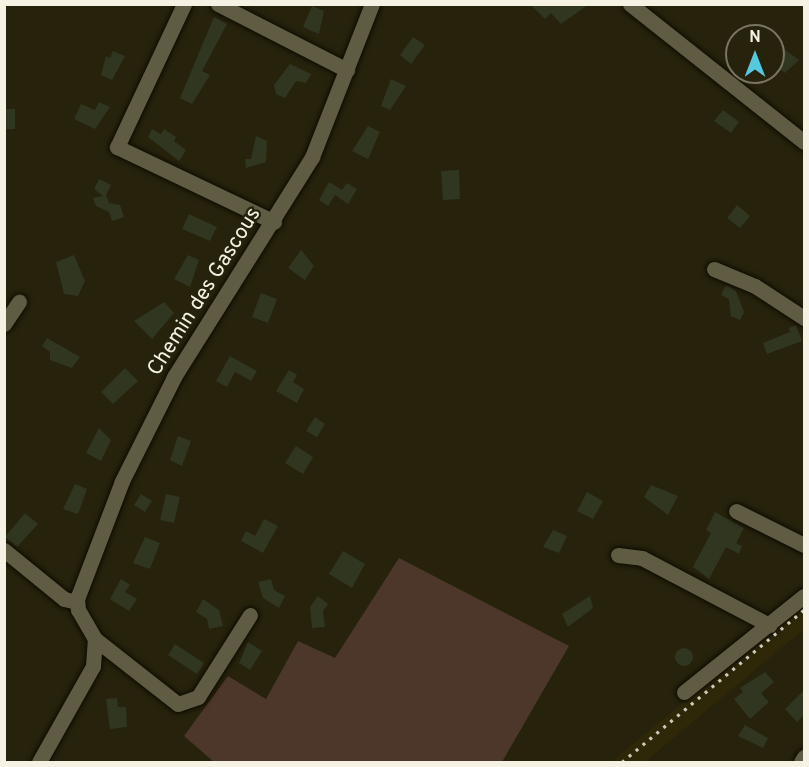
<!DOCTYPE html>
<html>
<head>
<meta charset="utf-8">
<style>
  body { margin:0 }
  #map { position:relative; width:809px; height:767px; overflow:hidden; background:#26220c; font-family:Overpass,sans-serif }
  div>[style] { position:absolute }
  .built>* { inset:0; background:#2e2809 }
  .green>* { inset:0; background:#4d372a }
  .building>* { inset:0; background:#313621 }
  .round { border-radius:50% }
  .roads { filter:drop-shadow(0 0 2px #0f0b00) drop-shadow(0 0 2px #0f0b00) }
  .minor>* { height:15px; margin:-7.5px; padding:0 7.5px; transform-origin:7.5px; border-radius:7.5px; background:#605b43 }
  .rail>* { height:3px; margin-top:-1.5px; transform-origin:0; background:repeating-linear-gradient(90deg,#cfccbd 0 3px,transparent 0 9px) }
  span { translate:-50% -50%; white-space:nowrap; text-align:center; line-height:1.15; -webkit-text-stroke:4.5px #26220c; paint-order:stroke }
  .street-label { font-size:21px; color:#f5f2e4 }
  .frame { position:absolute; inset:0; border:6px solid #f5f2e4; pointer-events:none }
  .north { position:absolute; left:725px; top:24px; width:60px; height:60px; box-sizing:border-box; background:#26220c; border:2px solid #797562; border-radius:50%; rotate:0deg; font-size:16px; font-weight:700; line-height:24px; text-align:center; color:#f5f2e4 }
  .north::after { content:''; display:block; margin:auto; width:21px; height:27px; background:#56c9e1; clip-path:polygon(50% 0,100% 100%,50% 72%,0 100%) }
</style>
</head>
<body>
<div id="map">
  <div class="built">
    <i style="clip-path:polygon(804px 603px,804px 629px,645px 762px,611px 762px)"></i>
  </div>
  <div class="green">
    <i style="clip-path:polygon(399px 558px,569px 646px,502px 762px,214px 762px,184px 736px,228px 676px,266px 699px,298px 641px,335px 658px)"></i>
  </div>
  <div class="building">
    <i style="clip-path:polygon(530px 4px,589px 4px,561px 24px,551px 13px,545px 19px)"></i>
    <i style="clip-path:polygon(312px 6px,324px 11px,319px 34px,303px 27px)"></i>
    <i style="clip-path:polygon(214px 17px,227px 24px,202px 71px,210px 75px,192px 104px,180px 98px)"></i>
    <i style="clip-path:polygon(413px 37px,425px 45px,411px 64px,400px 55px)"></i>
    <i style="clip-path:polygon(784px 49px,799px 60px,785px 73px,773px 64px)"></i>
    <i style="clip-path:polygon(113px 51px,125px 56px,112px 80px,101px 75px,106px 56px,110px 58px)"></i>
    <i style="clip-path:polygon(290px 64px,311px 74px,306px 83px,296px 81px,285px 98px,276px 94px,274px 85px)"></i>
    <i style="clip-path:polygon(391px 79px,406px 86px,390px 110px,381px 106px)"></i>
    <i style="clip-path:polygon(99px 102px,110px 107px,95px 129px,74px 119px,81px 104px,95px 110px)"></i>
    <i style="clip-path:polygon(4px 109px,15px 109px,15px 129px,4px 129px)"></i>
    <i style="clip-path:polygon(723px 110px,739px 122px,731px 133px,714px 121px)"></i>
    <i style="clip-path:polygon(368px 126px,380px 132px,368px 159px,352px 151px)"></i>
    <i style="clip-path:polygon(152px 129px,161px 134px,164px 129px,176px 137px,174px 141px,186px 150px,179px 161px,148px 137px)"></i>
    <i style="clip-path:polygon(256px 136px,267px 141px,266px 162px,246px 168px,245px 159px,251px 159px)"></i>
    <i style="clip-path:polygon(459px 170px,460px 199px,443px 200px,441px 171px)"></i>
    <i style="clip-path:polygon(99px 179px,111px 185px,106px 195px,109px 203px,120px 205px,124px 217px,112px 221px,109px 212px,96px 206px,93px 198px,103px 196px,94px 189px)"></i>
    <i style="clip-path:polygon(329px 182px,342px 190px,347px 183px,357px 189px,348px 204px,335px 195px,328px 206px,319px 200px)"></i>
    <i style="clip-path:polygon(737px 205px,750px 216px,740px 228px,727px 218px)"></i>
    <i style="clip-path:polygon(189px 214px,217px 227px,210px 241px,182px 229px)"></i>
    <i style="clip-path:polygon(301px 250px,314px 266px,305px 280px,288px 268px)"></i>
    <i style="clip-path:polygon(74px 255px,85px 281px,78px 296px,64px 294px,56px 262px)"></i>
    <i style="clip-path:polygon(188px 255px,199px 260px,190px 287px,174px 279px)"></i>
    <i style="clip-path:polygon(726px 285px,736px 291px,744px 312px,740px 320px,731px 316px,729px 299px,721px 295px)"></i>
    <i style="clip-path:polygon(261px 293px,277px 299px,268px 323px,252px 317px)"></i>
    <i style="clip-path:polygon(164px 302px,174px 313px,152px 339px,134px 321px)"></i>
    <i style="clip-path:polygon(796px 325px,802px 341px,767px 354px,763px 343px,790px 332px,789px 328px)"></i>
    <i style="clip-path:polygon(47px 338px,80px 357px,72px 368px,50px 360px,50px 352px,42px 346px)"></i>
    <i style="clip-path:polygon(230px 356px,257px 371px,251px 381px,235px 372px,227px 387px,216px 381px)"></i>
    <i style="clip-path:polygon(125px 368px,138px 381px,113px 404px,101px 392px)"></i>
    <i style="clip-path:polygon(289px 370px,297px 375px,293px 382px,304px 389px,297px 403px,276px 391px)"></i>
    <i style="clip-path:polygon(315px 417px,325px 424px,317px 437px,306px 431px)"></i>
    <i style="clip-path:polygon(99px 428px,111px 440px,101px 461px,86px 453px)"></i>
    <i style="clip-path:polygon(178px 436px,191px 441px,182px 466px,170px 460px)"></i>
    <i style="clip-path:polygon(296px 446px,313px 457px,303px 474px,285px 463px)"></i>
    <i style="clip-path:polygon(75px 484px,87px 489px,78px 514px,63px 509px)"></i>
    <i style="clip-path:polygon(651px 485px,678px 496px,668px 515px,644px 497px)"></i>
    <i style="clip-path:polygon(587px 492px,603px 501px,593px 519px,577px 511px)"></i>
    <i style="clip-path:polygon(141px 494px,152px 501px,145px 512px,134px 505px)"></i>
    <i style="clip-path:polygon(166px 494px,180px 497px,174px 523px,160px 520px)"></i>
    <i style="clip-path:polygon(715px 512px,744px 528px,736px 543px,742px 546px,739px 554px,726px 547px,709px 579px,693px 567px,711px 533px,706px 530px)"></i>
    <i style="clip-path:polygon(25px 513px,38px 524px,17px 547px,5px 537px)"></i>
    <i style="clip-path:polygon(264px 519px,278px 526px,263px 553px,241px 541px,246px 531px,255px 536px)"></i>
    <i style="clip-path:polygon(553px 530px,567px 536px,559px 553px,543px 547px)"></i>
    <i style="clip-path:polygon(145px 537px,160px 543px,150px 569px,133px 563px)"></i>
    <i style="clip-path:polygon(343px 551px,365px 564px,352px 588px,329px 574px)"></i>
    <i style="clip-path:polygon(121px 579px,130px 585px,125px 592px,137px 599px,129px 611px,110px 599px)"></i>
    <i style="clip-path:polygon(271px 579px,274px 590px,285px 596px,279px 608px,263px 598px,258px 582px)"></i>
    <i style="clip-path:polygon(318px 596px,328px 604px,323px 611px,325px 627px,312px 628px,310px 607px)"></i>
    <i style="clip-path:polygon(590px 596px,593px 608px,568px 627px,562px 614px)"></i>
    <i style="clip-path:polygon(203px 599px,219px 610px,223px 626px,209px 629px,207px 619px,196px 612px)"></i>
    <i style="clip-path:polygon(248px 642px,262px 651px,250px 670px,239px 663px)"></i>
    <i style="clip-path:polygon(175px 644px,204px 663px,197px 674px,168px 655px)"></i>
    <i class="round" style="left:675px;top:648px;width:18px;height:18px"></i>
    <i style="clip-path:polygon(765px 672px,774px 682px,761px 693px,769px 702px,750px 719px,734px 699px,743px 692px,740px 688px)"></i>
    <i style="clip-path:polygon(804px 690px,804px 715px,797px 722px,785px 709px)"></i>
    <i style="clip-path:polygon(117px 698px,118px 707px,126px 707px,127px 727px,110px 729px,106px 699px)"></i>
    <i style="clip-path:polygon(745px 725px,768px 738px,763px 748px,738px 736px)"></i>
  </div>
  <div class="roads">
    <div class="minor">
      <i style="left:184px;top:4px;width:158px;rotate:115.1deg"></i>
      <i style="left:117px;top:147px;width:174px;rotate:25.5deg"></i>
      <i style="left:218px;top:4px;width:145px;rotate:27.1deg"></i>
      <i style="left:630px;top:4px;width:222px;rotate:38.4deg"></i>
      <i style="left:714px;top:269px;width:44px;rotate:22.5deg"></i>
      <i style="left:755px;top:286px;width:59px;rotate:33.1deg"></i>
      <i style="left:4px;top:324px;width:27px;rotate:-56deg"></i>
      <i style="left:736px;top:511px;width:76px;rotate:26.6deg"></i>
      <i style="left:4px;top:550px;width:77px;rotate:39.2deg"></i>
      <i style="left:64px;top:599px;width:13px;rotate:13deg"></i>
      <i style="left:618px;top:555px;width:24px;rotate:7deg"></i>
      <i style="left:642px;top:558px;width:144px;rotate:27.8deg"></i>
      <i style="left:95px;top:639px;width:105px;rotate:38.1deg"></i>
      <i style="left:178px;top:704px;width:21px;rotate:-19deg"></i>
      <i style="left:198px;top:697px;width:97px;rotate:-57.6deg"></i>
      <i style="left:684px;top:692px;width:154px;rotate:-38.7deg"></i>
      <i style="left:39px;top:762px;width:110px;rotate:-60.6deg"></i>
      <i style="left:93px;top:666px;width:27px;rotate:-86deg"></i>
      <i style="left:95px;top:639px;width:34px;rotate:-120deg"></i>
      <i style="left:78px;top:610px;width:11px;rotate:-95deg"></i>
      <i style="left:77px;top:599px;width:126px;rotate:-69.1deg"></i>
      <i style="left:122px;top:481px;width:116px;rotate:-63.4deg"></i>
      <i style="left:174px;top:377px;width:260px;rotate:-57.9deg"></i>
      <i style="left:312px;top:157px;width:164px;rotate:-68.6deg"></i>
      <i style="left:801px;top:762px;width:6px;rotate:-59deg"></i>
    </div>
  </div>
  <div class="rail">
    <i style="left:622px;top:762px;width:237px;rotate:-39.9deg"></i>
  </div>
  <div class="street-label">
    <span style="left:205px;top:292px;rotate:-58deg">Chemin des Gascous</span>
  </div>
  <div class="frame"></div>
  <div class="north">N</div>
</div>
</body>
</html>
